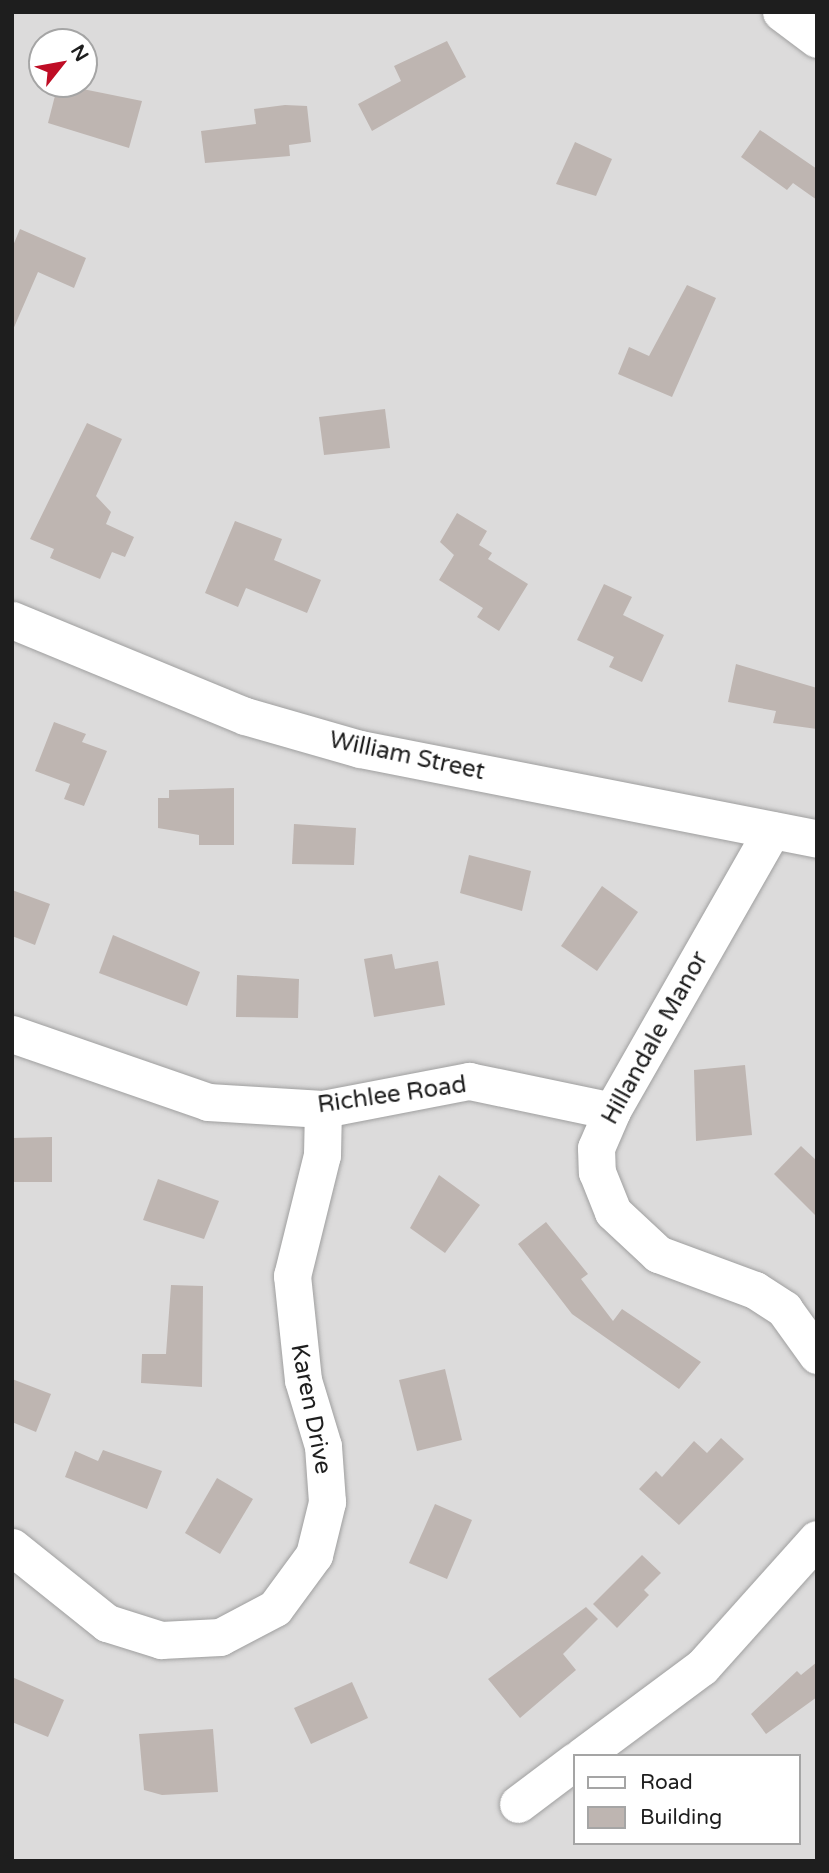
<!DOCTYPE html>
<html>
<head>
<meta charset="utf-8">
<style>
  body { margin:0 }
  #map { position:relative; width:829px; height:1873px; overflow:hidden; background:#eee9e4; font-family:"Varela Round",sans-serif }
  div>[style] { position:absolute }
  .residential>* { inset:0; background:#dcdbdb }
  .building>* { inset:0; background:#beb5b1 }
  .roads { filter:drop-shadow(0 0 2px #9f9f9f) drop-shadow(0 0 2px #9f9f9f) }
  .minor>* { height:37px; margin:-18.5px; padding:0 18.5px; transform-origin:18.5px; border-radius:18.5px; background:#fff }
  span { translate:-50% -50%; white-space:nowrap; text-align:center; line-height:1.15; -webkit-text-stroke:7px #fff; paint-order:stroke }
  .street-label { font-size:24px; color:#1e1e1e }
  .frame { position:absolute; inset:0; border:14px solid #1e1e1e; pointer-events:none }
  .legend { position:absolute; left:573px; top:1754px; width:228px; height:91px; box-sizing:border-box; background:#fff; border:2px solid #a5a5a5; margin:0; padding:9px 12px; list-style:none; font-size:21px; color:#1e1e1e }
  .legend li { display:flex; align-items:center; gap:14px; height:35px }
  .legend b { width:35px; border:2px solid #a5a5a5 }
  .north { position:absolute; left:28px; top:28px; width:70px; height:70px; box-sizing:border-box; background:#fff; border:2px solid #a5a5a5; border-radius:50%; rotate:59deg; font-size:19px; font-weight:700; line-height:28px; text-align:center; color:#1e1e1e }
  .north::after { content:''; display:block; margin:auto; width:24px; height:32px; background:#bf0d25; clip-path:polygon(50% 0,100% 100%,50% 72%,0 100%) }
</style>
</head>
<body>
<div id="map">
  <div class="residential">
    <i style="clip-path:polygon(evenodd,12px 12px,817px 12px,817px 1861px,12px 1859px,12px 12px,42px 42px,84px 42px,84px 84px,42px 84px,42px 42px,12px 12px,575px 1756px,799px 1756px,799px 1843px,575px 1843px,575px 1756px)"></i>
  </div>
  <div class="building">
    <i style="clip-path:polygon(447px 41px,466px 77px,372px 131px,358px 104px,401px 81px,394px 66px)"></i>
    <i style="clip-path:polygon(58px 84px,142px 101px,129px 148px,48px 123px)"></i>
    <i style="clip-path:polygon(285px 105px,307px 106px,311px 142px,289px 145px,290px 156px,205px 163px,201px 131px,256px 124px,254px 109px)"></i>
    <i style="clip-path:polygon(760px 130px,817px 169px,817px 200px,793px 183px,787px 190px,741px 157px)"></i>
    <i style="clip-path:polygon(575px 142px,612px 159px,596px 196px,556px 184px)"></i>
    <i style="clip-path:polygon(20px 229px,86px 258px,74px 288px,38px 272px,12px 332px,12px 248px)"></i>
    <i style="clip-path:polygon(687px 285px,716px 298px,672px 397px,618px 374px,629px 347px,649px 356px)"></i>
    <i style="clip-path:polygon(385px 409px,390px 448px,324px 455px,319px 417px)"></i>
    <i style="clip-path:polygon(87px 423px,122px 439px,96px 496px,111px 512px,106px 524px,134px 537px,125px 557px,112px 552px,100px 579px,50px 558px,54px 549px,30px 539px)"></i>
    <i style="clip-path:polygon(457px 513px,487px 531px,479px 545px,492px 553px,488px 559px,528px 584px,499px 631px,477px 617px,483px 608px,439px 580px,454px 555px,440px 542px)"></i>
    <i style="clip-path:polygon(235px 521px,282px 539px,274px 560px,321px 580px,307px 613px,246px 588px,238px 607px,205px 593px)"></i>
    <i style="clip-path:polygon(604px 584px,632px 597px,623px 615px,664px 635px,642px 682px,609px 667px,614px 657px,577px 640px)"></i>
    <i style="clip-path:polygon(736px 664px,817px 688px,817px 729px,773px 723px,776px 711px,728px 702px)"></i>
    <i style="clip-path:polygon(54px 722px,86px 734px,82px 742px,107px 751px,84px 806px,64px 799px,70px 784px,35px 771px)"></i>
    <i style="clip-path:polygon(234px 788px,234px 845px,199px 845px,199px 835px,158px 828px,158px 798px,169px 798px,169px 790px)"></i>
    <i style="clip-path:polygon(294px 824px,356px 828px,354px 865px,292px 864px)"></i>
    <i style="clip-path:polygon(469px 855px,531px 871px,522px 911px,460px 893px)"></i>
    <i style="clip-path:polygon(602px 886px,638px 912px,597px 971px,561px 946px)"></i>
    <i style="clip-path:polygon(12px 890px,50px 904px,35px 945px,12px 936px)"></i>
    <i style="clip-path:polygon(113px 935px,200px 972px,187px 1006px,99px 973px)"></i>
    <i style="clip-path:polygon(392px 954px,395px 969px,438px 961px,445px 1005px,374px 1017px,364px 959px)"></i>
    <i style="clip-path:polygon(237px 975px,299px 979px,298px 1018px,236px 1017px)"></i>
    <i style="clip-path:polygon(745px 1065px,752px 1135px,696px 1141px,694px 1070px)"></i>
    <i style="clip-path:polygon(52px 1137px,52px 1182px,12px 1182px,12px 1138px)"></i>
    <i style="clip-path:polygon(801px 1146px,817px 1161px,817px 1217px,774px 1174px)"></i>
    <i style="clip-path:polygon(439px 1175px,480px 1205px,445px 1253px,410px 1228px)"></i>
    <i style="clip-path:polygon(158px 1179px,219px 1201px,204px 1239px,143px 1220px)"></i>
    <i style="clip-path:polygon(546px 1222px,588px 1274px,581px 1279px,613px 1321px,622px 1309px,701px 1362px,679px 1389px,572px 1314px,518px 1244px)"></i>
    <i style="clip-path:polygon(171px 1285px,203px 1286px,202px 1387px,141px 1383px,142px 1354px,166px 1354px)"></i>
    <i style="clip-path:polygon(445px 1369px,462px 1440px,417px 1451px,399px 1380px)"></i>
    <i style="clip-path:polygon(12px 1379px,51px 1394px,36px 1432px,12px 1422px)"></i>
    <i style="clip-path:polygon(721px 1438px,744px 1459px,679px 1525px,639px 1489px,656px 1471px,662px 1477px,694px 1441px,707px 1453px)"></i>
    <i style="clip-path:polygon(103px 1450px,162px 1471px,147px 1509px,65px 1477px,75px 1451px,98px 1461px)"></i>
    <i style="clip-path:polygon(217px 1478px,253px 1499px,220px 1554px,185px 1533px)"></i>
    <i style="clip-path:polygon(435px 1504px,472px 1520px,447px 1579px,409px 1563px)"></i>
    <i style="clip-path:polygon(642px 1555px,661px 1573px,644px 1590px,649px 1595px,617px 1628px,593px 1604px)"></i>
    <i style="clip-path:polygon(586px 1607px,598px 1619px,563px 1654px,576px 1670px,520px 1718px,488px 1679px)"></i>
    <i style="clip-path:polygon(817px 1662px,817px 1697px,766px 1734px,751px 1714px,797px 1671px,801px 1675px)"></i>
    <i style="clip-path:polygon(12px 1677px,64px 1700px,48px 1737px,12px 1722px)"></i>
    <i style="clip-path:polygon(352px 1682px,368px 1718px,311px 1744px,294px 1708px)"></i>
    <i style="clip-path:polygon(213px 1729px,218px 1792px,162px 1795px,144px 1790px,139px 1734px)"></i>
  </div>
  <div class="roads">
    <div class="minor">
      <i style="left:781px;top:12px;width:45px;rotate:36.9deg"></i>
      <i style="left:12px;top:620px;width:252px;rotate:22.4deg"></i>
      <i style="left:245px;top:716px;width:120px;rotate:16deg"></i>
      <i style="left:360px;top:749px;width:466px;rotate:11.1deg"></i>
      <i style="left:772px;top:830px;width:323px;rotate:119.7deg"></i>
      <i style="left:612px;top:1111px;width:40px;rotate:113.4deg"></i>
      <i style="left:596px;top:1148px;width:24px;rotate:88deg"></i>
      <i style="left:597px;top:1172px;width:43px;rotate:68.2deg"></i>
      <i style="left:613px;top:1212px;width:62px;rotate:43deg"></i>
      <i style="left:658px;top:1254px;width:103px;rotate:20.4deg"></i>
      <i style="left:755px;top:1290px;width:35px;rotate:33deg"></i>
      <i style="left:784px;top:1309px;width:57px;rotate:54.3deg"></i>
      <i style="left:12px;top:1034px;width:207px;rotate:19.1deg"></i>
      <i style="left:208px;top:1102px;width:115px;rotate:3.5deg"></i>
      <i style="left:323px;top:1109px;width:149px;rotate:-10.9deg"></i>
      <i style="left:469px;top:1081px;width:146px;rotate:11.8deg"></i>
      <i style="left:12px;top:1547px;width:122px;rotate:38.7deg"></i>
      <i style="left:107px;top:1623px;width:57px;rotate:17.5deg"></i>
      <i style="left:161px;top:1640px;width:59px;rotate:-2.9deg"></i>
      <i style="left:220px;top:1637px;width:62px;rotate:-27.8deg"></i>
      <i style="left:275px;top:1608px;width:66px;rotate:-53.7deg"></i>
      <i style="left:314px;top:1555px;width:55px;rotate:-76.2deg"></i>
      <i style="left:327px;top:1502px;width:56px;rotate:-94.1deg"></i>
      <i style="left:323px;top:1446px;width:69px;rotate:-106.9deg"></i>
      <i style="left:303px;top:1380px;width:105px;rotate:-96deg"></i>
      <i style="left:292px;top:1276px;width:125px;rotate:-76.1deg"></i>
      <i style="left:322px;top:1155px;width:46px;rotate:-88.8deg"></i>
      <i style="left:582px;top:1756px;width:149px;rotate:-36.6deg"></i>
      <i style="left:702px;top:1667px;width:172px;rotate:-48.1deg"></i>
      <i style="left:518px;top:1804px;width:71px;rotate:-37deg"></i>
    </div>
  </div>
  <div class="street-label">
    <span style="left:407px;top:756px;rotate:12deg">William Street</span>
    <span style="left:655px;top:1038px;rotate:-61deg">Hillandale Manor</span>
    <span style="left:392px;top:1095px;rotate:-8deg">Richlee Road</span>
    <span style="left:311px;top:1409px;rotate:79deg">Karen Drive</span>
  </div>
  <div class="frame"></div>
  <ul class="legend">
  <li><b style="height:9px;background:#fff"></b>Road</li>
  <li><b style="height:19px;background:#beb5b1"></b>Building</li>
  </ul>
  <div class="north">N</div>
</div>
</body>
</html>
